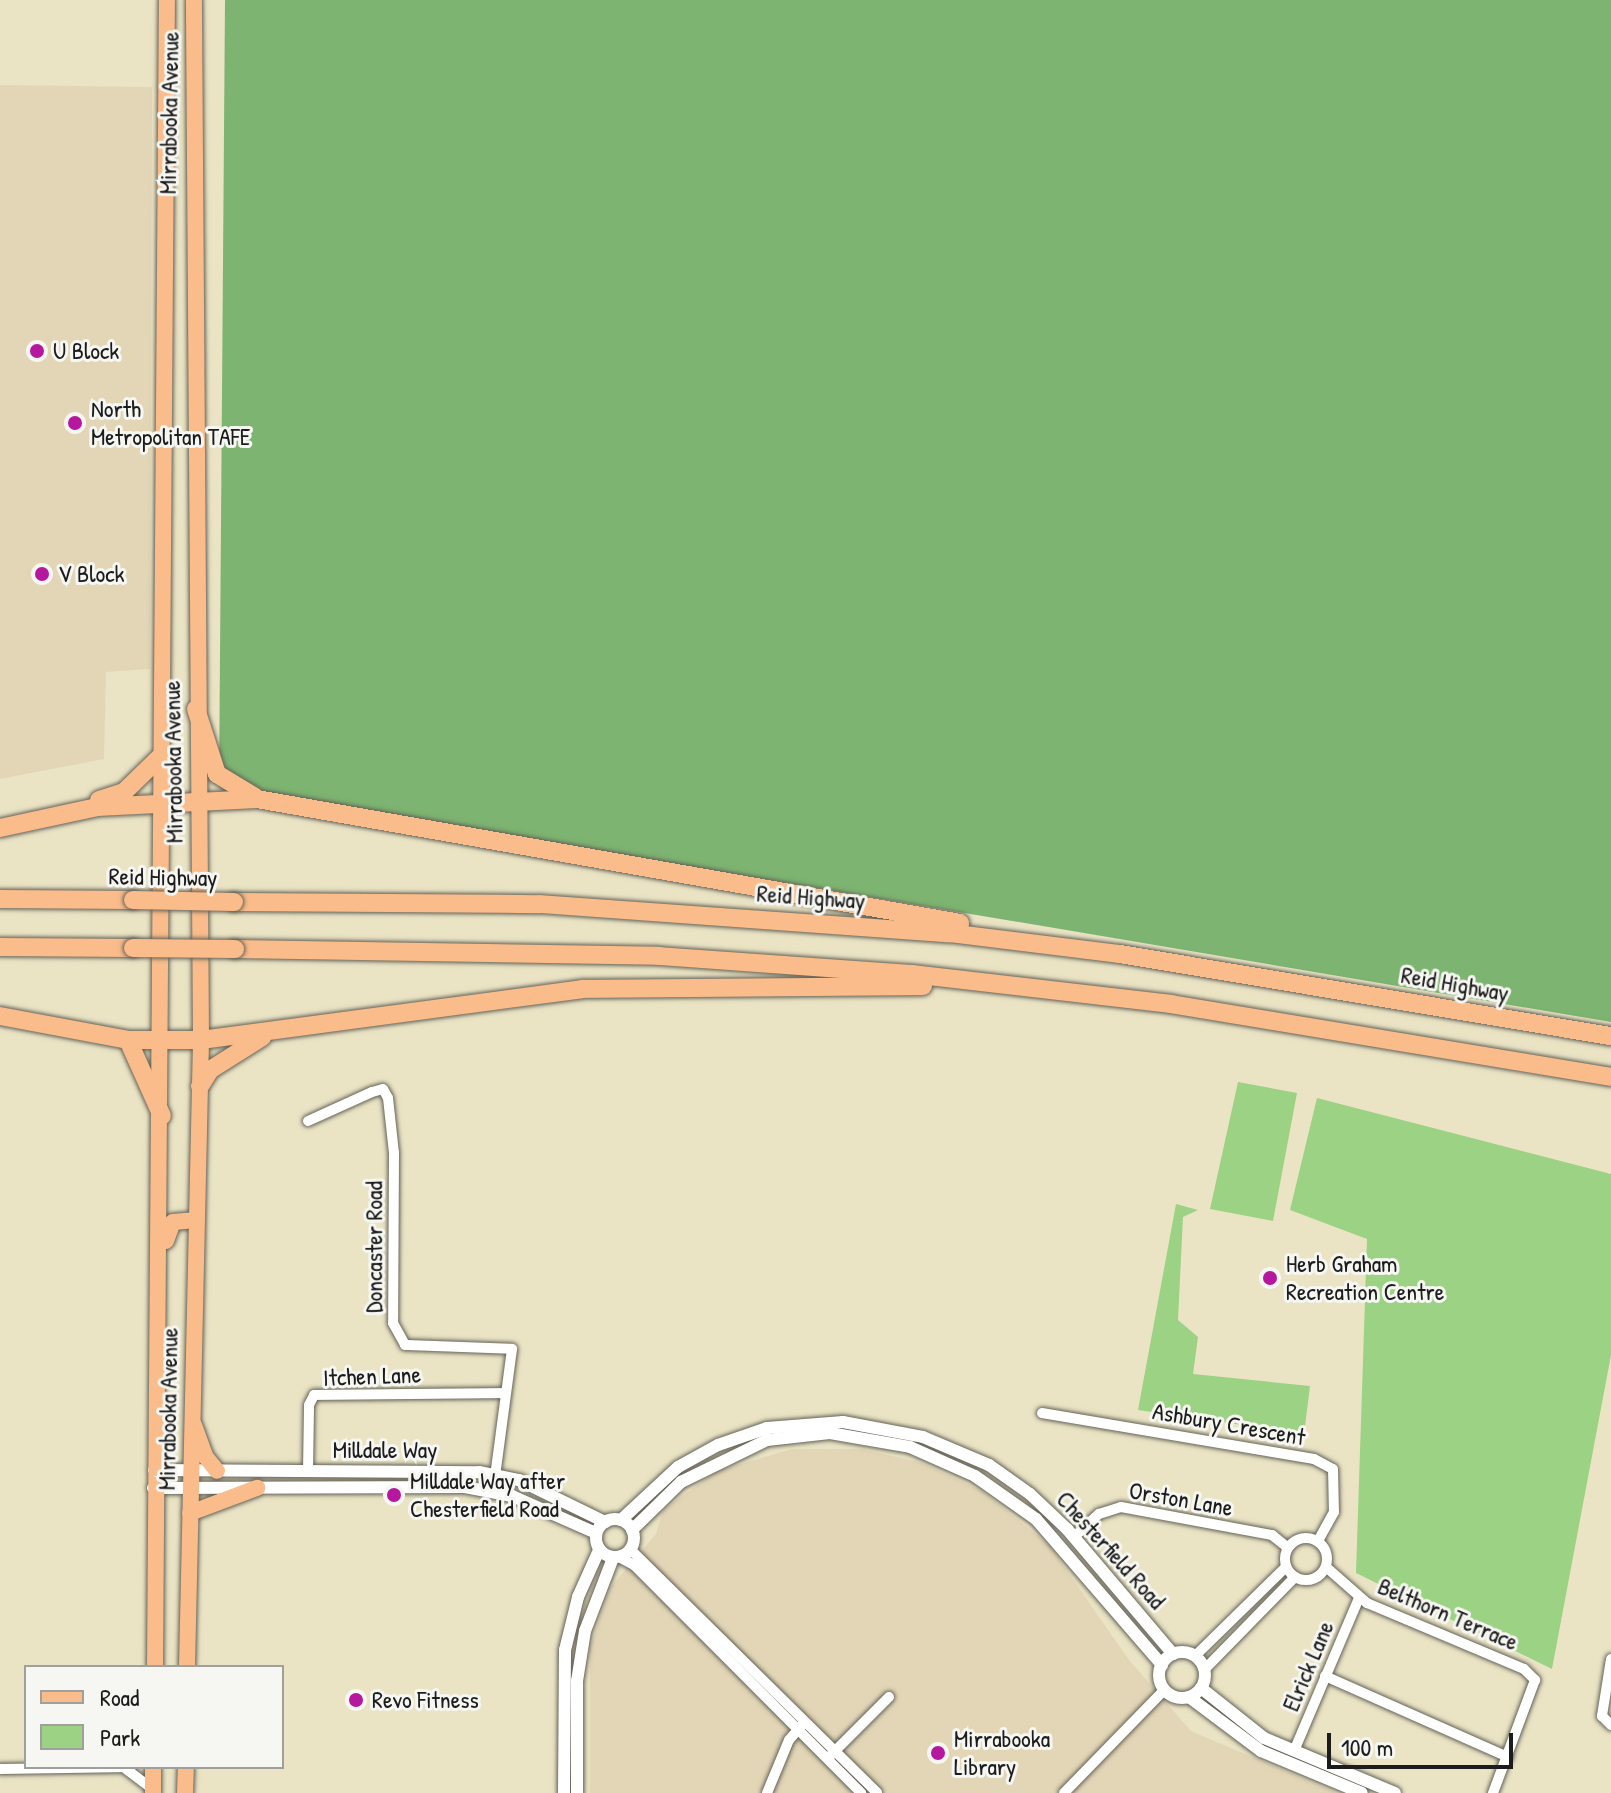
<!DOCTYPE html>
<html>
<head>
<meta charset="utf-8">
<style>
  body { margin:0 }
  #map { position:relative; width:1611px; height:1793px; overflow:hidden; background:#eae4c5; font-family:"Patrick Hand",sans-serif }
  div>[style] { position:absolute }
  .built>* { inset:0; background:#e2d6b7 }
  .green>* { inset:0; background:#9cd283 }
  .forest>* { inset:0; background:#7db471 }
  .roads { filter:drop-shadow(0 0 2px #646257) drop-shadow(0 0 2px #646257) }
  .minor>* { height:10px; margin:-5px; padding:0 5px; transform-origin:5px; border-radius:5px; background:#fff }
  .minor>.ring { margin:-5px; padding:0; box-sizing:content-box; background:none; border:10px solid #fff; border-radius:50% }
  .tertiary>* { height:12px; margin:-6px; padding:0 6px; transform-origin:6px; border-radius:6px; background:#fff }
  .tertiary>.ring { margin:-6px; padding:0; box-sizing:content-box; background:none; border:12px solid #fff; border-radius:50% }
  .primary>* { height:16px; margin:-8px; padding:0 8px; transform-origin:8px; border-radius:8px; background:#f9bc8a }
  .motorway>* { height:18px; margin:-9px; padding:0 9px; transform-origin:9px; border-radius:9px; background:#f9bc8a }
  .bridges { filter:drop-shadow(0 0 2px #646257) drop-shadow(0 0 2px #646257) }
  .motorway-bridge>* { height:18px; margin:-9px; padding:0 9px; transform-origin:9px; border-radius:9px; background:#f9bc8a }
  .dots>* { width:22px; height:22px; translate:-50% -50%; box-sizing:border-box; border:4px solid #f6f6f2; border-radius:50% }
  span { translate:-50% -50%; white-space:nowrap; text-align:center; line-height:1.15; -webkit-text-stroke:6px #f6f6f2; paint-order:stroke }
  .street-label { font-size:24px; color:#1c1c1c }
  .poi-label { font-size:24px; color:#1c1c1c }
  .left { translate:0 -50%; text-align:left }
  .legend { position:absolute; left:24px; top:1665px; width:260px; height:104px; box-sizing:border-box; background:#f6f6f2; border:2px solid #9f9f9c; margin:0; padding:10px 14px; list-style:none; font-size:24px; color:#1c1c1c }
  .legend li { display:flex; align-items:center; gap:16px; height:40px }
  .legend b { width:40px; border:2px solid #9f9f9c }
  .scale { position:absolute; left:1327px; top:1733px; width:186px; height:36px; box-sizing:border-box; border:4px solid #1c1c1c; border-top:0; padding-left:10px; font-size:24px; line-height:28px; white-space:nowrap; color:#1c1c1c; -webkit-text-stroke:6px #f6f6f2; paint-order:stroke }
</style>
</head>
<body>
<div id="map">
  <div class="built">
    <i style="clip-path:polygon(0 85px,152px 87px,150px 669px,106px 672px,104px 759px,0 779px)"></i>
    <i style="clip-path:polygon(792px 1449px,862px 1449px,922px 1463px,982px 1491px,1049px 1545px,1129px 1660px,1191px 1731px,1337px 1793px,590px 1793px,590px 1647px,610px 1588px,656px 1534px,663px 1510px,717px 1471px)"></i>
  </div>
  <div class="green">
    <i style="clip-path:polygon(1238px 1082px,1297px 1093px,1273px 1221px,1210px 1209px)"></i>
    <i style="clip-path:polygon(1317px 1098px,1611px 1174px,1611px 1355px,1552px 1669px,1356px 1573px,1367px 1239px,1290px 1210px)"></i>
    <i style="clip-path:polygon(1176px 1204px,1198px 1210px,1183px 1217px,1178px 1320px,1198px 1337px,1193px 1374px,1310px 1386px,1304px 1434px,1138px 1410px)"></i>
  </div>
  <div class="forest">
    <i style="clip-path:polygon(225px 0,1611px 0,1611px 1022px,219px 787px)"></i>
  </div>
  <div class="roads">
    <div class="minor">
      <i style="left:308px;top:1121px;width:70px;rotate:-24.4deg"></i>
      <i style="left:372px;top:1092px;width:11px;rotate:-15deg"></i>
      <i style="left:383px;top:1089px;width:10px;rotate:61deg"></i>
      <i style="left:388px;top:1098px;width:55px;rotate:83.8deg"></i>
      <i style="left:394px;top:1153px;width:170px;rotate:90.3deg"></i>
      <i style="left:393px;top:1323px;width:25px;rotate:61deg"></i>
      <i style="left:405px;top:1345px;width:107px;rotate:2.1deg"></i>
      <i style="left:512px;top:1349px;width:128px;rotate:97.6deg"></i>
      <i style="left:1042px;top:1413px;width:276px;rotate:9.6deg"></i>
      <i style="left:1314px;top:1459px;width:21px;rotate:28deg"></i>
      <i style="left:1333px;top:1469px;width:43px;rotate:88.7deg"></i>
      <i style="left:1334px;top:1512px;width:33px;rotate:119deg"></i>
      <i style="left:308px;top:1471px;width:66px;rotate:-89.1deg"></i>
      <i style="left:309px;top:1405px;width:11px;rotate:-63deg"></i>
      <i style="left:314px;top:1395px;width:192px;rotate:-0.6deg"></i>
      <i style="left:1074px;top:1537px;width:34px;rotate:-43deg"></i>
      <i style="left:1099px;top:1514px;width:23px;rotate:-18deg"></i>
      <i style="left:1121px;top:1507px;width:154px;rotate:10.5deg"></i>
      <i style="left:1272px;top:1535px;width:19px;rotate:39deg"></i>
      <i class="ring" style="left:1285px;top:1538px;width:32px;height:32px"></i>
      <i style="left:630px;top:1549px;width:347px;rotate:44.6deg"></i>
      <i style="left:619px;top:1557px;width:17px;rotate:28deg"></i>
      <i style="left:634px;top:1565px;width:322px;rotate:45.1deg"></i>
      <i style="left:1326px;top:1567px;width:55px;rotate:41.3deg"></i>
      <i style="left:1367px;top:1603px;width:170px;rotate:22.8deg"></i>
      <i style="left:1524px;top:1669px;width:16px;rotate:45deg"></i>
      <i style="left:1535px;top:1680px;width:121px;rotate:110.4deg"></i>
      <i style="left:1195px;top:1656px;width:127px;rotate:-44.4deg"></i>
      <i style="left:1611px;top:1659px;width:58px;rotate:99deg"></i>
      <i style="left:1602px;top:1716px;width:13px;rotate:45deg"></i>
      <i style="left:1204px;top:1670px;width:130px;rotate:-45.6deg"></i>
      <i style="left:1325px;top:1676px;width:200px;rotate:23.9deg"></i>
      <i style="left:1294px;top:1751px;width:166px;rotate:-67deg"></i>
      <i style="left:831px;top:1755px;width:82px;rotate:-45deg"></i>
      <i style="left:0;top:1769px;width:131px;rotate:-0.9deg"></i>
      <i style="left:126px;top:1769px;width:34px;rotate:37deg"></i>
      <i style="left:767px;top:1793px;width:57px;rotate:-67.5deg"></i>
      <i style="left:789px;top:1740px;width:20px;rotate:-49deg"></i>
      <i style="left:1064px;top:1793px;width:144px;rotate:-45.8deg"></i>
    </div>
    <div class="tertiary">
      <i style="left:154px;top:1470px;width:325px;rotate:0.4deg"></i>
      <i style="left:479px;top:1472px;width:41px;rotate:11.3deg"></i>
      <i style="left:519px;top:1480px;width:96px;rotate:26deg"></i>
      <i style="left:153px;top:1488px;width:312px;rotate:-0.2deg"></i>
      <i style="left:465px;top:1487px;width:48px;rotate:10.8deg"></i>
      <i style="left:512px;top:1496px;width:92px;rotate:23.8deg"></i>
      <i class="ring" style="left:596px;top:1519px;width:26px;height:26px"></i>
      <i style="left:621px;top:1520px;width:78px;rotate:-42.9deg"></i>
      <i style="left:678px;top:1467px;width:46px;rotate:-28.8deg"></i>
      <i style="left:718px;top:1445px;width:52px;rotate:-19.1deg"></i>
      <i style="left:767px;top:1428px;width:76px;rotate:-4.5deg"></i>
      <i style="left:843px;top:1422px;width:81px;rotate:10.6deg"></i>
      <i style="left:923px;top:1437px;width:72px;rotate:23deg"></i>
      <i style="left:989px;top:1465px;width:50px;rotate:35.3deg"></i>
      <i style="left:1030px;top:1494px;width:51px;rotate:43.4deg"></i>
      <i style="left:1067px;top:1529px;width:164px;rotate:49.7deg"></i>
      <i style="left:632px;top:1530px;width:69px;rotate:-44.4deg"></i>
      <i style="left:681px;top:1482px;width:96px;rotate:-26deg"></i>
      <i style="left:767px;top:1440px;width:63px;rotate:-6.3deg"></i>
      <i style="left:830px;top:1433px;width:81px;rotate:9.9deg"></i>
      <i style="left:910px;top:1447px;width:71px;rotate:24deg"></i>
      <i style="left:975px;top:1476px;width:75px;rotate:35.2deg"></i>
      <i style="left:1036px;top:1519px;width:193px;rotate:49.2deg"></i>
      <i class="ring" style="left:1159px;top:1652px;width:34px;height:34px"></i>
      <i style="left:1201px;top:1688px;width:80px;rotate:38.4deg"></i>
      <i style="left:1264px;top:1738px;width:142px;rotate:22.8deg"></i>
      <i style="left:1189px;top:1697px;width:90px;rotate:36.9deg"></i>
      <i style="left:1261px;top:1751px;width:109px;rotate:22.6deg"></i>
      <i style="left:564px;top:1793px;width:143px;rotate:-89.6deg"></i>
      <i style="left:565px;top:1650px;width:55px;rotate:-76.2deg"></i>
      <i style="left:578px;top:1597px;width:51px;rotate:-65.9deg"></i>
      <i style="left:577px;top:1793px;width:112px;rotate:-90deg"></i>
      <i style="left:577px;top:1681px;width:51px;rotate:-80.9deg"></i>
      <i style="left:585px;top:1631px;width:78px;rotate:-69deg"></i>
    </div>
    <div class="primary">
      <i style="left:166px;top:1241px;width:20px;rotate:-70deg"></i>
      <i style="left:173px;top:1222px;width:23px;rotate:-5deg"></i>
      <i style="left:194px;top:1425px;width:33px;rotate:70deg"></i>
      <i style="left:205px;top:1456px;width:19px;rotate:51deg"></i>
      <i style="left:190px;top:1513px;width:72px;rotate:-20.5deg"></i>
      <i style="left:155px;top:1667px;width:1667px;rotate:-89.59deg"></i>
      <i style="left:187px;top:1667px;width:627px;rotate:-88.72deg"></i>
      <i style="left:201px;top:1040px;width:1040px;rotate:-90.39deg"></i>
      <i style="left:153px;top:1767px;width:26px;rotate:90deg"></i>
      <i style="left:185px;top:1793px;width:26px;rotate:-88deg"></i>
    </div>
    <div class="motorway">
      <i style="left:196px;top:709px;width:68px;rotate:72.1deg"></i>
      <i style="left:217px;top:774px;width:44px;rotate:31.2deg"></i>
      <i style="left:99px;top:800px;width:26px;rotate:-18deg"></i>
      <i style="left:124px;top:792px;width:50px;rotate:-44.2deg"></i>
      <i style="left:0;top:828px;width:99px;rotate:-12.2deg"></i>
      <i style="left:97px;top:807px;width:160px;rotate:-2.9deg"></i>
      <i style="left:257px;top:799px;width:714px;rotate:10deg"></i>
      <i style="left:0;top:899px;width:133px;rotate:0.4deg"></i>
      <i style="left:234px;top:902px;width:306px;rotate:0.4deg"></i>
      <i style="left:540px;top:904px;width:410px;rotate:4.1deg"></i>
      <i style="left:949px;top:933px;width:172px;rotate:7deg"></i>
      <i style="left:1120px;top:954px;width:498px;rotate:9.5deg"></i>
      <i style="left:0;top:947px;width:133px;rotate:0.4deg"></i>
      <i style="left:235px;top:949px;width:424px;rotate:0.9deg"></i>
      <i style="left:659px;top:956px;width:254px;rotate:4.1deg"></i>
      <i style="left:912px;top:974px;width:261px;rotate:6.6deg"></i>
      <i style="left:1171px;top:1004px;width:446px;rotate:9.4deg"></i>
      <i style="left:0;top:1016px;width:130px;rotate:10.6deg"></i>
      <i style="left:128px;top:1040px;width:73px"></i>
      <i style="left:201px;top:1040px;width:384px;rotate:-7.6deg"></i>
      <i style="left:582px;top:989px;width:341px;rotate:-0.5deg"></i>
      <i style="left:128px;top:1040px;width:83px;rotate:65.9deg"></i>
      <i style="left:200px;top:1086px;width:19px;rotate:-58deg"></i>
      <i style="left:210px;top:1070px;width:62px;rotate:-32.4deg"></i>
    </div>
  </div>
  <div class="bridges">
    <div class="motorway-bridge">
      <i style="left:133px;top:900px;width:101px;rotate:1.1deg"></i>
      <i style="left:133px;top:948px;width:102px;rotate:0.6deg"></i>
    </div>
  </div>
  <div class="dots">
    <i style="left:37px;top:351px;background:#b5179e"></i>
    <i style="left:75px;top:423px;background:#b5179e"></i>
    <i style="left:42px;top:574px;background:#b5179e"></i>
    <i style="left:1270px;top:1278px;background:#b5179e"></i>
    <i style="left:394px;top:1495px;background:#b5179e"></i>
    <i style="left:356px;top:1700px;background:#b5179e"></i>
    <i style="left:938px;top:1753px;background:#b5179e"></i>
  </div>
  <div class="street-label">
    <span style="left:169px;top:113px;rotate:-89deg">Mirrabooka Avenue</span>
    <span style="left:173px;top:762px;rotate:-91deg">Mirrabooka Avenue</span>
    <span style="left:163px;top:877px;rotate:1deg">Reid Highway</span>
    <span style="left:811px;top:897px;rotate:4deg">Reid Highway</span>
    <span style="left:1455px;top:984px;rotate:10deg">Reid Highway</span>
    <span style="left:374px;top:1247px;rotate:-90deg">Doncaster Road</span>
    <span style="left:372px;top:1376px;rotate:-2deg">Itchen Lane</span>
    <span style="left:168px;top:1409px;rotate:-89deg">Mirrabooka Avenue</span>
    <span style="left:1229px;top:1424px;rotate:10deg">Ashbury Crescent</span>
    <span style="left:385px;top:1450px">Milldale Way</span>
    <span style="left:1181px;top:1499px;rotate:10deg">Orston Lane</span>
    <span style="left:1111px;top:1550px;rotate:48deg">Chesterfield Road</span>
    <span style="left:1448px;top:1614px;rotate:23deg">Belthorn Terrace</span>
    <span style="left:1308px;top:1666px;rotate:-67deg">Elrick Lane</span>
  </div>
  <div class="poi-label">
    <span class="left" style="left:53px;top:351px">U Block</span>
    <span class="left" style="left:91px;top:423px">North<br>Metropolitan TAFE</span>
    <span class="left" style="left:58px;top:574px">V Block</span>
    <span class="left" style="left:1286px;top:1278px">Herb Graham<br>Recreation Centre</span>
    <span class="left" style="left:410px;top:1495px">Milldale Way after<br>Chesterfield Road</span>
    <span class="left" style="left:372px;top:1700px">Revo Fitness</span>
    <span class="left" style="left:954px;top:1753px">Mirrabooka<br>Library</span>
  </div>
  <ul class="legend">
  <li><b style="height:10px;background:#f9bc8a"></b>Road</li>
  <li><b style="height:22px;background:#9cd283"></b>Park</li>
  </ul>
  <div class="scale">100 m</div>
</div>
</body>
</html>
